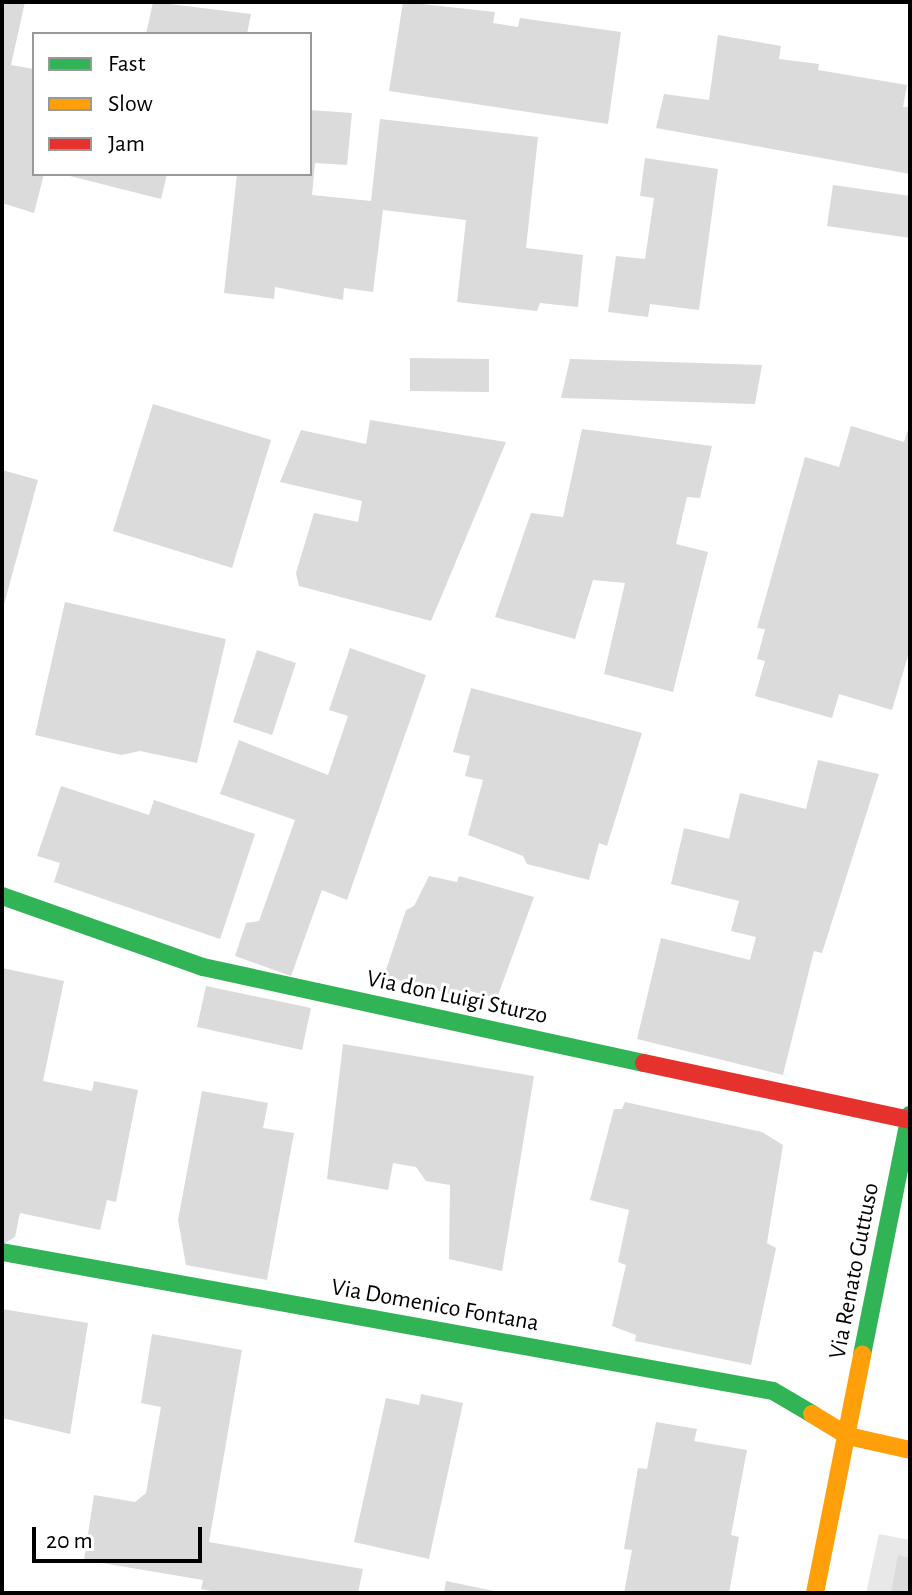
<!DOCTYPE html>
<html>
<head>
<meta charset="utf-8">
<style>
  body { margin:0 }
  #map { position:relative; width:912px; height:1595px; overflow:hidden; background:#fff; font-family:"Alegreya Sans",sans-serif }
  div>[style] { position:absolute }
  .green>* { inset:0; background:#e8e8e8 }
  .building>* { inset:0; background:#dbdbdb }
  .fast>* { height:18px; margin:-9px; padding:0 9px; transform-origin:9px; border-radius:9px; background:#30b455 }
  .slow>* { height:18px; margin:-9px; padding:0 9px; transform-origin:9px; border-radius:9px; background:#ff9f0a }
  .jam>* { height:18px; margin:-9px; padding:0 9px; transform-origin:9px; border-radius:9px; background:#e5322d }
  span { translate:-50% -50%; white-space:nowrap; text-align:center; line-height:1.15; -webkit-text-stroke:6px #fff; paint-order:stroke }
  .street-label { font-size:24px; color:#000 }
  .frame { position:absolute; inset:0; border:4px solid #000; pointer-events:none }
  .legend { position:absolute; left:32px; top:32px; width:280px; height:144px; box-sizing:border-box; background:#fff; border:2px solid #999; margin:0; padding:10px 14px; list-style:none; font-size:24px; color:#000 }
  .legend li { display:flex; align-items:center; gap:16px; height:40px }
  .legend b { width:40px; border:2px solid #999 }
  .scale { position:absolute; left:32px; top:1527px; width:170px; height:36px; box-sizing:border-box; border:4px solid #000; border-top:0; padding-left:10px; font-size:24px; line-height:28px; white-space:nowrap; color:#000; -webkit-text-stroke:6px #fff; paint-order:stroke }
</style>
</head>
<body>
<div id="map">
  <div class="green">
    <i style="clip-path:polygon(879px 1534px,910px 1540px,910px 1593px,866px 1593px)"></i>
  </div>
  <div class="building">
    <i style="clip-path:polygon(2px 2px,25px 2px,11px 65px,34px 69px,34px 174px,44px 174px,34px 213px,2px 203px)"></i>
    <i style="clip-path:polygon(153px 2px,251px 14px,247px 34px,146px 34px)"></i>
    <i style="clip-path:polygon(403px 2px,495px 12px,493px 23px,518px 27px,520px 18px,621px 32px,608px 124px,389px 91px)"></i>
    <i style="clip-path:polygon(718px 35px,781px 46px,779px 59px,819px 64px,818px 70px,907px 85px,903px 107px,910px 107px,910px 174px,656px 128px,664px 94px,709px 100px)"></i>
    <i style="clip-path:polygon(310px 110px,352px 113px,347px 165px,315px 163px,312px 195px,371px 201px,380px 119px,538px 137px,526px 248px,583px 255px,578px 307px,540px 303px,537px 311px,457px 302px,466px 220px,383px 210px,373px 292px,344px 288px,343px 300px,275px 287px,274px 299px,224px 293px,237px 174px,310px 174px)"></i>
    <i style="clip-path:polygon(645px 158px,718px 169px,699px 310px,650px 304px,648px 317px,608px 312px,616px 256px,645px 259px,654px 198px,640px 196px)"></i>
    <i style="clip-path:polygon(62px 174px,167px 174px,161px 199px)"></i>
    <i style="clip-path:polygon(833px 185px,910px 196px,910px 238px,827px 226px)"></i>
    <i style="clip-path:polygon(410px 358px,489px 359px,489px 392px,410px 391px)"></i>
    <i style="clip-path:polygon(570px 359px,762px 365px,755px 404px,561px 398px)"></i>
    <i style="clip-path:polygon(153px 404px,271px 440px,232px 568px,113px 531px)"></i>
    <i style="clip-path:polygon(370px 420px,506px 442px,431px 621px,299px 586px,296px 573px,314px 513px,358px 522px,362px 501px,280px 482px,301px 430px,366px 444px)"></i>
    <i style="clip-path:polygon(910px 423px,910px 649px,892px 710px,839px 694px,832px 718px,755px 696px,765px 661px,757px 659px,765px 629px,757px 628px,805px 457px,839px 467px,851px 426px,904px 442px)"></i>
    <i style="clip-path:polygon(582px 429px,712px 446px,700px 498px,687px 497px,676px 544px,708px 552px,673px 692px,604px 674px,625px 583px,593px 580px,575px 639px,495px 617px,531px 513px,563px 517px)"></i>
    <i style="clip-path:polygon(2px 470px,38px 480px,3px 608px,2px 608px)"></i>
    <i style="clip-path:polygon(65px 602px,226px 639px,197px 763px,140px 751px,121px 755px,35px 735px)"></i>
    <i style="clip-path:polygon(350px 648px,426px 675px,347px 900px,322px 890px,291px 976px,235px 956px,246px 923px,259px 921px,295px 820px,220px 794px,239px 740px,328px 775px,348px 716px,329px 710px)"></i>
    <i style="clip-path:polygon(257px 650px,296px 663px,272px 735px,233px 722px)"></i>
    <i style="clip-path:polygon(471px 688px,642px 733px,607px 846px,599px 843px,589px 880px,527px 864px,523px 856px,468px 835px,483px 780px,465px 776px,470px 756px,453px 752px)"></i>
    <i style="clip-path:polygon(818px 760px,879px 774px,822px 953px,814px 951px,783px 1075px,637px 1039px,661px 938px,750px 960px,756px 937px,731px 931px,739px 901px,671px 884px,684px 828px,729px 839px,740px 793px,806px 809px)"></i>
    <i style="clip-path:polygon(61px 786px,149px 815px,154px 800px,255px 834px,220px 939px,54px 882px,60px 863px,37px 856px)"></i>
    <i style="clip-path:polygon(429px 876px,457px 882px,459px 876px,534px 897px,497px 998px,466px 990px,464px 998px,384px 976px,406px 910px,414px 906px)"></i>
    <i style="clip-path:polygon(2px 968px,64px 981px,43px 1081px,92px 1091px,94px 1081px,138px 1090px,116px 1202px,107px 1200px,100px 1230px,20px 1213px,15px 1237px,2px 1245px)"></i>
    <i style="clip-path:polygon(206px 986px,311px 1008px,302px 1050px,197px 1027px)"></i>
    <i style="clip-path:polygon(343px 1044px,534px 1076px,502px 1271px,449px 1259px,450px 1185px,426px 1181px,416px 1167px,393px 1163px,388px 1190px,327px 1179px)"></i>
    <i style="clip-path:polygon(202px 1091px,268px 1103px,263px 1128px,294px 1133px,267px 1280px,186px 1265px,178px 1220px)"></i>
    <i style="clip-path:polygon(625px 1102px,762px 1132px,783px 1145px,767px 1243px,776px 1248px,751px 1365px,635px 1341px,636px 1335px,612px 1326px,626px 1265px,618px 1262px,629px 1210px,590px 1200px,614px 1109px,622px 1109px)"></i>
    <i style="clip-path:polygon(2px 1309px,88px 1323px,70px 1434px,2px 1418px)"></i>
    <i style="clip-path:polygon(152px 1334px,242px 1350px,209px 1542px,363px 1569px,358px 1593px,222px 1593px,201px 1589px,203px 1580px,84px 1560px,94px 1495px,135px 1502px,146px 1493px,161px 1407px,141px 1403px)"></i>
    <i style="clip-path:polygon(421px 1394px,463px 1403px,429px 1559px,354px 1542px,386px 1398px,419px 1405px)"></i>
    <i style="clip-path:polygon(656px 1422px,697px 1429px,694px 1441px,747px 1450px,731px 1535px,739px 1537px,729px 1593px,624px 1593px,632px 1550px,624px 1549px,638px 1468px,647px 1469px)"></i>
    <i style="clip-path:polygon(898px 1555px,910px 1558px,910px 1593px,891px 1593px)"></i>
    <i style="clip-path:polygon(446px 1581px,499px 1592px,499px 1593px,444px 1593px)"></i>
  </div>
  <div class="fast">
    <i style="left:2px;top:896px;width:213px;rotate:19.5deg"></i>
    <i style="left:203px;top:967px;width:451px;rotate:12.3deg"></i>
    <i style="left:2px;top:1252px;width:783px;rotate:10.22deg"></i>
    <i style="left:773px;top:1391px;width:45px;rotate:30.5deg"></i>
    <i style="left:862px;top:1355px;width:245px;rotate:-78.7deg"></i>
  </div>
  <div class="slow">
    <i style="left:812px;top:1414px;width:42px;rotate:31.4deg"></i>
    <i style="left:848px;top:1436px;width:64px;rotate:12.7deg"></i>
    <i style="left:815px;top:1593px;width:243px;rotate:-78.8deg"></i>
  </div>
  <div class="jam">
    <i style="left:644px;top:1063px;width:271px;rotate:12.1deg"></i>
  </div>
  <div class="street-label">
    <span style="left:457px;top:998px;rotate:12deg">Via don Luigi Sturzo</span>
    <span style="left:855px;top:1271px;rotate:-79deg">Via Renato Guttuso</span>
    <span style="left:435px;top:1306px;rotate:10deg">Via Domenico Fontana</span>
  </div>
  <div class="frame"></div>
  <ul class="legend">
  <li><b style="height:10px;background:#30b455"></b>Fast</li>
  <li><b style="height:10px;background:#ff9f0a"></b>Slow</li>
  <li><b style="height:10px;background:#e5322d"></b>Jam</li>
  </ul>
  <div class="scale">20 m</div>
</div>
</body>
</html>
